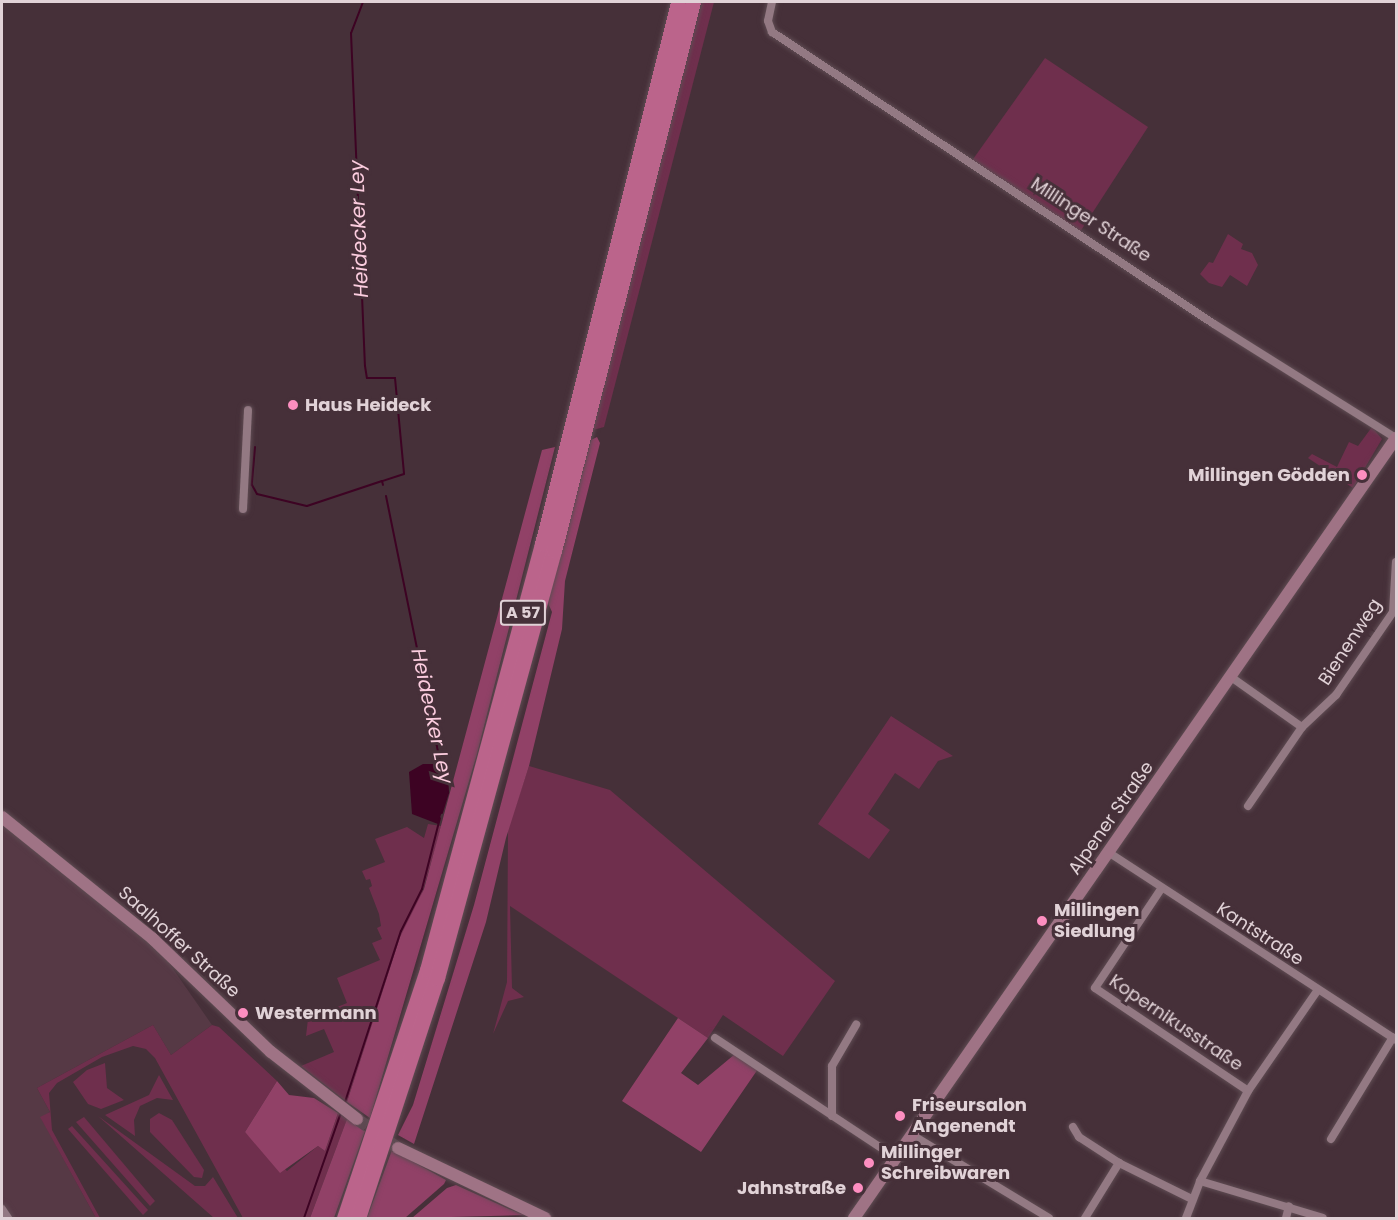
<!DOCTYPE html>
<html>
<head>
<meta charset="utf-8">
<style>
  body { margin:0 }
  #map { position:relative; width:1398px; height:1220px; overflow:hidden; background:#463039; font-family:Poppins,sans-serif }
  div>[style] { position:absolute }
  .built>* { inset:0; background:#563945 }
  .green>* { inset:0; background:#6f2f4d }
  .forest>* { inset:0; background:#914167 }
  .water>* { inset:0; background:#3d0323 }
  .stream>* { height:2px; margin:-1px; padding:0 1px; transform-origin:1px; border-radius:1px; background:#3d0323 }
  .secondary-tunnel>* { height:12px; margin-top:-6px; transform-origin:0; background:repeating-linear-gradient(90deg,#5d4851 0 12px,transparent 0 18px) }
  .roads { filter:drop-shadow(0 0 2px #5f4c53) drop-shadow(0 0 2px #5f4c53) }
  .street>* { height:8px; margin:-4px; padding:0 4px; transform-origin:4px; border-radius:4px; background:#937983 }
  .secondary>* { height:12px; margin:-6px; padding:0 6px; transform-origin:6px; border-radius:6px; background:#9f7385 }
  .highway>* { height:15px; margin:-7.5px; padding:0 7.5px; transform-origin:7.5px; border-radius:7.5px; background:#bb648b }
  .dots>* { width:16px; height:16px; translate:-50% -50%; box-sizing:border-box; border:3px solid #463039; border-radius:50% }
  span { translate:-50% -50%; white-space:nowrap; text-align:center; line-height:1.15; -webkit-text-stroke:6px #463039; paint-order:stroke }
  .shield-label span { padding:2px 4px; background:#463039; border:2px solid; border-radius:4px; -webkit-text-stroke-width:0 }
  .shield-label { font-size:16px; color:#e1d2d7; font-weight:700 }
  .street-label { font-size:18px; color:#e1d2d7 }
  .poi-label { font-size:18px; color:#e1d2d7; font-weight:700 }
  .left { translate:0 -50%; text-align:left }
  .right { translate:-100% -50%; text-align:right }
  .water-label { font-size:20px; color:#fccddf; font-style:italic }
  .frame { position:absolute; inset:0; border:3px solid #e1d2d7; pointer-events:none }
</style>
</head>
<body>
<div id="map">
  <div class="built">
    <i style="clip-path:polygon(2px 817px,153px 940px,212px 1025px,171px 1055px,153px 1025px,37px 1088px,50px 1112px,41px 1118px,96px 1218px,2px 1217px)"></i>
  </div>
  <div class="green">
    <i style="clip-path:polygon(702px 2px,714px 2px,604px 427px,593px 430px)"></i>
    <i style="clip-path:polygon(1045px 58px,1148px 127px,1080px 232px,971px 162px)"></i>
    <i style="clip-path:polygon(1228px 234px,1243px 244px,1241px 249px,1252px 253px,1258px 265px,1247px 286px,1230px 275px,1222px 287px,1209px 283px,1200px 274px,1209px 262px,1213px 263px)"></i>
    <i style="clip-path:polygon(1372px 427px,1382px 439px,1353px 488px,1308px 458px,1312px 454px,1337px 467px,1349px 442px,1358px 446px)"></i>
    <i style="clip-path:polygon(891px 716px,953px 756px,938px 761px,919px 789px,895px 773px,868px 814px,890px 830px,869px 859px,818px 824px)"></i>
    <i style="clip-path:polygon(529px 766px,610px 790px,835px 981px,783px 1056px,723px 1015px,708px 1038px,510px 906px,512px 988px,524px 997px,508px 1001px,493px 1034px,507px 982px,508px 829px)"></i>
    <i style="clip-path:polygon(428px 824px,441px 826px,436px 846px,418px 907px,400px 937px,347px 1102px,301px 1066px,334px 1052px,324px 1029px,306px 1036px,308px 1019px,347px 1003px,337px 978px,380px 960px,372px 943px,382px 939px,377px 928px,381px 926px,379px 914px,369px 888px,372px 886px,370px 879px,366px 880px,362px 871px,385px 862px,375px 839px,407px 827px,424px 838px)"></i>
    <i style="clip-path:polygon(153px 1025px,171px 1055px,212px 1025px,219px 1027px,277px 1081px,245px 1132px,287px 1171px,318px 1146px,325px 1151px,338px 1113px,347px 1119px,310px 1218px,243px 1218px,155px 1058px,146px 1049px,133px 1046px,102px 1057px,57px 1083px,49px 1093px,52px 1130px,100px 1218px,96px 1218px,40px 1117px,50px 1112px,37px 1088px)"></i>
    <i style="clip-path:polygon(105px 1063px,107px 1088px,124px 1100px,101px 1109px,88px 1104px,73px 1082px,87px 1070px)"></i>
    <i style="clip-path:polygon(159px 1075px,173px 1100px,157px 1098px,140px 1106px,134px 1120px,135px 1136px,105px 1115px,149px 1095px)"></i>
    <i style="clip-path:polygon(159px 1113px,172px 1120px,204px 1170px,202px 1178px,194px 1177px,150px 1132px,150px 1119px)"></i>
    <i style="clip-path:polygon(98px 1116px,195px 1186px,205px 1186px,213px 1177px,238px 1218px,214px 1218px)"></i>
    <i style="clip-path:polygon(84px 1117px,155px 1201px,150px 1206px,76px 1122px)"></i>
    <i style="clip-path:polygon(72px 1126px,148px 1210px,143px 1215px,68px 1129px)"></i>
  </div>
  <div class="forest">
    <i style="clip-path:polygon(597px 437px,600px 443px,565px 581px,562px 629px,529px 766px,506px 838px,486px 922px,414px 1144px,398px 1135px,413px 1105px,474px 905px,552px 612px,548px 603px,589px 447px,591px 440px)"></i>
    <i style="clip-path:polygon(555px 447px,477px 754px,370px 1118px,347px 1102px,400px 937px,424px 889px,542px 450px)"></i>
    <i style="clip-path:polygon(678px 1018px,708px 1038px,681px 1073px,698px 1085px,735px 1054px,758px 1069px,701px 1152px,622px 1101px)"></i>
    <i style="clip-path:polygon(277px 1081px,289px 1095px,314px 1098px,338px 1113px,325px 1151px,318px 1146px,280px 1173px,245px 1132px)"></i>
    <i style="clip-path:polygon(347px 1119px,365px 1131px,334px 1218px,310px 1218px)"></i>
    <i style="clip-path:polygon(392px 1150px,446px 1180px,444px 1184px,405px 1218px,367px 1218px)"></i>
    <i style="clip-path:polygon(456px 1185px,509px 1209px,525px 1215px,412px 1218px,447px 1188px)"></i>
  </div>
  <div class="water">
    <i style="clip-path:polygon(423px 764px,437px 764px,447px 777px,448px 793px,438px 824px,412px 814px,409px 772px)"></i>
  </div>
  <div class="stream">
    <i style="left:363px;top:2px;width:33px;rotate:111deg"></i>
    <i style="left:351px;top:33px;width:333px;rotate:87.6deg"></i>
    <i style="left:365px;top:366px;width:12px;rotate:81deg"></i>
    <i style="left:367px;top:378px;width:28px"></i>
    <i style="left:395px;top:378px;width:96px;rotate:84.6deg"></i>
    <i style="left:404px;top:474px;width:23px;rotate:162deg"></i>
    <i style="left:382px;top:481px;width:4px;rotate:76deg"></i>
    <i style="left:255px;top:447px;width:38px;rotate:95deg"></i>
    <i style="left:252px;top:485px;width:10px;rotate:61deg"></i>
    <i style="left:257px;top:494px;width:51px;rotate:13.5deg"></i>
    <i style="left:307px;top:506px;width:79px;rotate:-18.4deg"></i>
    <i style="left:386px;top:496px;width:277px;rotate:78.5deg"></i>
    <i style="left:441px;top:767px;width:12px;rotate:59deg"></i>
    <i style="left:447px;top:777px;width:16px;rotate:86deg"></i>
    <i style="left:448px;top:793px;width:21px;rotate:107deg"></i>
    <i style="left:345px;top:1102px;width:180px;rotate:-71.9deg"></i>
    <i style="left:401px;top:931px;width:47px;rotate:-63.4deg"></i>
    <i style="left:422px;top:889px;width:73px;rotate:-75.8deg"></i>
    <i style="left:304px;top:1218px;width:109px;rotate:-70.7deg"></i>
  </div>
  <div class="secondary-tunnel">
    <i style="left:357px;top:1119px;width:50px;rotate:35.3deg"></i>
  </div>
  <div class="roads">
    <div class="street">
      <i style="left:772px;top:2px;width:19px;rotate:102deg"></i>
      <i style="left:768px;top:21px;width:12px;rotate:70deg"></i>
      <i style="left:772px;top:32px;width:530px;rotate:33.45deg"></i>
      <i style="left:1214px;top:324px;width:215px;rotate:32.1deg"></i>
      <i style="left:243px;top:509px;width:99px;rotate:-87.1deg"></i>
      <i style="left:1231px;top:677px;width:87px;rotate:35.2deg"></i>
      <i style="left:1248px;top:806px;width:96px;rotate:-55.6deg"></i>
      <i style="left:1302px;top:727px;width:47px;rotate:-43.3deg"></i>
      <i style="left:1336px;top:695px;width:101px;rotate:-55.5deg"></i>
      <i style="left:1393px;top:612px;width:50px;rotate:-86.6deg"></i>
      <i style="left:1108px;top:852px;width:344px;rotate:33.1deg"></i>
      <i style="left:1161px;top:889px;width:119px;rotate:123.7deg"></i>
      <i style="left:1095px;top:988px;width:184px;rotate:33.9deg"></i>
      <i style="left:715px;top:1038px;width:217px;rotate:33.5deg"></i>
      <i style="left:832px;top:1116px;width:50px;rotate:-90deg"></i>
      <i style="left:832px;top:1066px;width:48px;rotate:-59.7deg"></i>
      <i style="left:1073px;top:1127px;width:12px;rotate:59deg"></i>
      <i style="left:1079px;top:1137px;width:48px;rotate:33deg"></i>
      <i style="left:912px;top:1135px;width:160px;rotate:31.2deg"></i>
      <i style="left:1331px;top:1139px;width:119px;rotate:-58.7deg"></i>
      <i style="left:1200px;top:1181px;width:128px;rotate:16.7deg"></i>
      <i style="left:2px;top:1209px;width:11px;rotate:56deg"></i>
      <i style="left:1085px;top:1218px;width:65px;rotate:-58.3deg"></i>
      <i style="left:1119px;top:1163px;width:81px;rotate:26.3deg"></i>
      <i style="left:1186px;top:1218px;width:40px;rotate:-69deg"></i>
      <i style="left:1200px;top:1181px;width:102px;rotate:-61.9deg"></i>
      <i style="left:1248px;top:1091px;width:121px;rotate:-55.4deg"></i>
      <i style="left:1286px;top:1218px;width:12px;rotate:-76deg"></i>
    </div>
    <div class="secondary">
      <i style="left:2px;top:817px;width:194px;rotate:38.9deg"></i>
      <i style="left:153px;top:939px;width:163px;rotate:43.8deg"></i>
      <i style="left:271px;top:1052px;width:109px;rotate:37.9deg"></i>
      <i style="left:398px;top:1148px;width:163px;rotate:25.5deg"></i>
      <i style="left:854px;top:1218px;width:950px;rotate:-55.21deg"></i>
    </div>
    <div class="highway">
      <i style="left:344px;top:1218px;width:262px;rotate:-71.5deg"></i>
      <i style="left:427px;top:970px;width:441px;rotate:-74.9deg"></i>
      <i style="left:542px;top:544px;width:559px;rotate:-75.91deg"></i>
      <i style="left:358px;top:1218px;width:253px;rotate:-71.8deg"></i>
      <i style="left:437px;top:978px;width:443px;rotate:-74.7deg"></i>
      <i style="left:554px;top:551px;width:566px;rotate:-75.79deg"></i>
    </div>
  </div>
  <div class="dots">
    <i style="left:293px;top:405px;background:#fd8ec0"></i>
    <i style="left:1362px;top:475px;background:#fd8ec0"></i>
    <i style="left:1042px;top:921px;background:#fd8ec0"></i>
    <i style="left:243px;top:1013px;background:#fd8ec0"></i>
    <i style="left:900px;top:1116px;background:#fd8ec0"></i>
    <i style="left:869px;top:1163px;background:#fd8ec0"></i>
    <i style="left:858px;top:1188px;background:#fd8ec0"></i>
  </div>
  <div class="shield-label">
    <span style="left:523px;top:613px">A 57</span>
  </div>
  <div class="street-label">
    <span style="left:1091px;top:220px;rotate:33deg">Millinger Straße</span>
    <span style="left:1350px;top:642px;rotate:-57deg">Bienenweg</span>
    <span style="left:1111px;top:818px;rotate:-55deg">Alpener Straße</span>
    <span style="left:1260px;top:934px;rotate:33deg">Kantstraße</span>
    <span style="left:179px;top:942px;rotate:42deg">Saalhoffer Straße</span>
    <span style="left:1176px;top:1023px;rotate:34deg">Kopernikusstraße</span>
  </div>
  <div class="poi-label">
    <span class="left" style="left:305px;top:405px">Haus Heideck</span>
    <span class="right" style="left:1350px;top:475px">Millingen Gödden</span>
    <span class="left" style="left:1054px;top:921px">Millingen<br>Siedlung</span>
    <span class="left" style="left:255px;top:1013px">Westermann</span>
    <span class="left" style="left:912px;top:1116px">Friseursalon<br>Angenendt</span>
    <span class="left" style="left:881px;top:1163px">Millinger<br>Schreibwaren</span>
    <span class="right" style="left:846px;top:1188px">Jahnstraße</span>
  </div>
  <div class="water-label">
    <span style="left:359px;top:229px;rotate:-92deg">Heidecker Ley</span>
    <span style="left:432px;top:716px;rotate:78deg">Heidecker Ley</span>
  </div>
  <div class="frame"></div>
</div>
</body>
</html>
